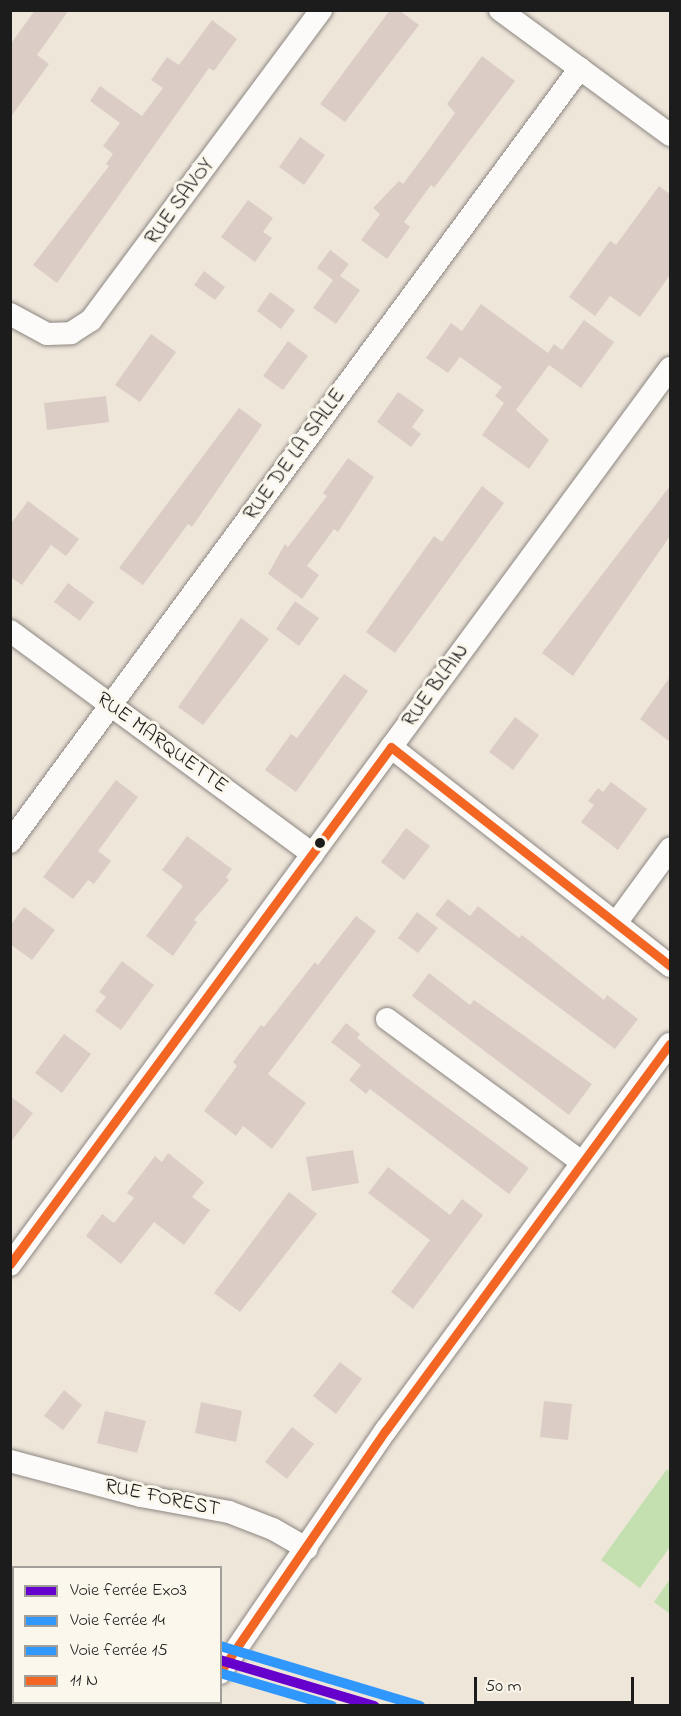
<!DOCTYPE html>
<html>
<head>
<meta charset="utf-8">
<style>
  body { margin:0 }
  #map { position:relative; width:681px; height:1716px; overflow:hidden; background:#efe6da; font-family:"Indie Flower",sans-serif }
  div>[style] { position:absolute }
  .green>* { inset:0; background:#c4e0b1 }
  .building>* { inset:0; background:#dbccc6 }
  .roads { filter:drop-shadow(0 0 2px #8c8781) drop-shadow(0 0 2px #8c8781) }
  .minor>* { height:22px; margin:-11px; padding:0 11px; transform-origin:11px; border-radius:11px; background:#fdfbf9 }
  .bus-1>* { height:9px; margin:-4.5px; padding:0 4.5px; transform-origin:4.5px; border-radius:4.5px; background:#f26522 }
  .rail-1>* { height:10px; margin:-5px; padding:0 5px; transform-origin:5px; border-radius:5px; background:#60c }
  .rail-2>* { height:10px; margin:-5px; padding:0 5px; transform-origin:5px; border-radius:5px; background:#3098fc }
  .rail-3>* { height:10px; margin:-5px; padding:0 5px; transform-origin:5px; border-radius:5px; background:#3098fc }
  .dots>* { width:16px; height:16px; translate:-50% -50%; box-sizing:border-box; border:3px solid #fbf7ec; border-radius:50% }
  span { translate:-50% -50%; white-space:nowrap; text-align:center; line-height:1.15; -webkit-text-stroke:6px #fbf7ec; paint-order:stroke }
  .street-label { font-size:21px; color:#1c1c1c }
  .frame { position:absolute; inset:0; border:12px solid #1c1c1c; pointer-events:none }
  .legend { position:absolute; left:12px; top:1566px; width:210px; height:138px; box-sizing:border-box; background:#fbf7ec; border:2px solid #a29f99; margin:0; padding:8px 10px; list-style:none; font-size:18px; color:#1c1c1c }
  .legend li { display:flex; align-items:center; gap:12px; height:30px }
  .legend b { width:30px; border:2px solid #a29f99 }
  .scale { position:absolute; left:474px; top:1677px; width:160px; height:27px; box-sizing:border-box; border:3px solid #1c1c1c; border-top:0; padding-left:8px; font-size:18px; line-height:21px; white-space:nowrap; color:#1c1c1c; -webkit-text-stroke:4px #fbf7ec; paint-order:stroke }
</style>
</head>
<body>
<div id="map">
  <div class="green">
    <i style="clip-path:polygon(667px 1469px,670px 1472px,670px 1547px,640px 1588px,601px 1560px)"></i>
    <i style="clip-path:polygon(670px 1579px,670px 1614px,654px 1602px)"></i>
  </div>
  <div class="building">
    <i style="clip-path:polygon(35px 10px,69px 10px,37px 55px,49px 64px,10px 118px,10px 45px)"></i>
    <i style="clip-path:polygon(390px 10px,399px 10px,419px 25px,345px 122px,320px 104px)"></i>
    <i style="clip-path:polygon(212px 20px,237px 39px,214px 71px,209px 68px,57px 283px,33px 265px,109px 166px,106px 164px,113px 154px,103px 146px,120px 123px,90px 101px,100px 86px,142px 116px,163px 88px,151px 80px,167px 57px,179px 65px)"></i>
    <i style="clip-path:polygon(482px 56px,515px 81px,434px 188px,431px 185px,404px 222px,410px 227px,387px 259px,361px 240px,380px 214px,373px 208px,399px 181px,403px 184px,427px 152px,455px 113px,447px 104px)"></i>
    <i style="clip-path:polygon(300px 137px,325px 155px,304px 185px,279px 167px)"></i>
    <i style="clip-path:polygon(659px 186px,670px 194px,670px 275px,640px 317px,610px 296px,595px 316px,569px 297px,610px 241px,616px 245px)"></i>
    <i style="clip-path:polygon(248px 200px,273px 218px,263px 232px,272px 238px,255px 262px,221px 237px)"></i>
    <i style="clip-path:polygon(330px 250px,349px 264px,340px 276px,360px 290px,336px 324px,313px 308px,333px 280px,317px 268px)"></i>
    <i style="clip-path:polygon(204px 271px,225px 287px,215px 300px,194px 285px)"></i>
    <i style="clip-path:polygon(270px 292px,295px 310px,281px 329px,257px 311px)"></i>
    <i style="clip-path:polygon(481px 304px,548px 353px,554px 344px,562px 350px,584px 320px,614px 342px,581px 388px,549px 365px,516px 410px,549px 440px,529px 469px,482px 435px,504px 403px,495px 396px,502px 387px,460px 357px,448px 373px,426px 358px,451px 323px,462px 331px)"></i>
    <i style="clip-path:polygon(151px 334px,176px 352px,140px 402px,115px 385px)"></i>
    <i style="clip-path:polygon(288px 341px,308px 356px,283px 390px,263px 376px)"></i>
    <i style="clip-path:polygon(398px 392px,424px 410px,412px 427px,421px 434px,411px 447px,377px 422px)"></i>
    <i style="clip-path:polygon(106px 396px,109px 422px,47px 430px,44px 403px)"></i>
    <i style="clip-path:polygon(239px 408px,262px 425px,192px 527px,188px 524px,143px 585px,119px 568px)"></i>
    <i style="clip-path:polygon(348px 458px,374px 477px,338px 532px,334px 529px,307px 566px,319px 575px,302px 599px,268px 574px,285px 544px,288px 547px,327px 496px,323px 493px)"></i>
    <i style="clip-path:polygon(482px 486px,504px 503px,395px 653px,366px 632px,434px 536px,442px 542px)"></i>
    <i style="clip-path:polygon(670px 486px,670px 536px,573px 676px,542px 653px)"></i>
    <i style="clip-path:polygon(28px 501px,79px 539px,66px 556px,51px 545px,22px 585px,10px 577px,10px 525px)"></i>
    <i style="clip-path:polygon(68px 583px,94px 602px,80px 621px,54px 602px)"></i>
    <i style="clip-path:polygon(295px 601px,319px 618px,299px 646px,276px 629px)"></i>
    <i style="clip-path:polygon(241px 618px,269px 639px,203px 725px,178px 707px)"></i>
    <i style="clip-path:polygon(344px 674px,368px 691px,296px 792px,265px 770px,291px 734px,297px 738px)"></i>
    <i style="clip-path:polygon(670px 677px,670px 742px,640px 719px)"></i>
    <i style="clip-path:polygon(515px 717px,539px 735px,513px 770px,489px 752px)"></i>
    <i style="clip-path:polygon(116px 780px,138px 797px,98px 851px,111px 861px,94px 884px,88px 880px,73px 899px,43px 877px)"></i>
    <i style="clip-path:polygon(611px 782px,647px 809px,618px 850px,581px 822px,594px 805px,588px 801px,598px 788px,603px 792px)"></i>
    <i style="clip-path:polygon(406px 828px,430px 846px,404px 880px,381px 862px)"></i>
    <i style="clip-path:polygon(187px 836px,232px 869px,226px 877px,229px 880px,194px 920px,197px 922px,173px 956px,146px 936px,183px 886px,162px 870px)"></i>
    <i style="clip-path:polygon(448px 899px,470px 916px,478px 906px,519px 938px,522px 935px,604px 1000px,607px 995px,638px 1019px,615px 1049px,435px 915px)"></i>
    <i style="clip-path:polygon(24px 907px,55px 930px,32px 960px,10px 944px,10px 926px)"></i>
    <i style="clip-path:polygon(417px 912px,438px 928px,418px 953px,398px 938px)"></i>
    <i style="clip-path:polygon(356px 916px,376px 931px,268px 1074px,306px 1103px,272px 1149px,243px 1126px,236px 1136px,204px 1111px,237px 1066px,233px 1062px,261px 1025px,264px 1027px,315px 962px,318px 965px)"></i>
    <i style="clip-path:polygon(122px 961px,154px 985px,121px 1030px,95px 1011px,106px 997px,99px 992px)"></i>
    <i style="clip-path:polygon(429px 973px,470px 1005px,474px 1000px,592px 1084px,569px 1115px,412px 996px)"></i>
    <i style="clip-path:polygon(346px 1023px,360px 1034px,357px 1038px,403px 1075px,529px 1168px,509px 1194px,370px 1089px,366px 1094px,349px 1080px,361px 1065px,331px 1042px)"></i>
    <i style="clip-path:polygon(64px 1034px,91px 1054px,62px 1093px,35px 1073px)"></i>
    <i style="clip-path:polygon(10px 1096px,33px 1113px,10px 1143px)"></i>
    <i style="clip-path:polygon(353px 1150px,359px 1183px,312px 1191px,306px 1157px)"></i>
    <i style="clip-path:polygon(168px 1153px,204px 1182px,192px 1197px,210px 1210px,184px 1245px,154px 1222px,121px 1264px,86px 1236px,102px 1214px,114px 1223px,134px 1198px,127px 1193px,155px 1156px,162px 1162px)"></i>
    <i style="clip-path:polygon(388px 1167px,450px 1215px,462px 1199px,483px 1215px,413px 1309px,391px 1292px,430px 1240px,368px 1193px)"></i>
    <i style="clip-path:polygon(289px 1192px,317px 1214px,240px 1312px,214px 1293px)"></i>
    <i style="clip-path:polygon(340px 1362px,362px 1379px,336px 1414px,313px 1396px)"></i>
    <i style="clip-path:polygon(64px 1390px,82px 1405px,63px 1430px,44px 1416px)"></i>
    <i style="clip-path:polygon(544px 1401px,572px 1404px,568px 1440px,540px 1437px)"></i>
    <i style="clip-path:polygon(201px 1402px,242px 1411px,236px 1442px,195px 1433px)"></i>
    <i style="clip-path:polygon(105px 1411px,146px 1421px,137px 1453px,97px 1443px)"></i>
    <i style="clip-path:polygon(292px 1427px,314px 1444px,287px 1479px,265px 1462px)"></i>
  </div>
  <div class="roads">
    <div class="minor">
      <i style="left:500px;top:10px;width:211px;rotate:36.3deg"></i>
      <i style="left:10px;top:314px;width:42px;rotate:28.4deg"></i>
      <i style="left:47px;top:334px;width:24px;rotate:-2deg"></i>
      <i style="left:71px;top:333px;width:24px;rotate:-33deg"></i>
      <i style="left:91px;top:320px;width:386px;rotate:-53.4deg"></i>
      <i style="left:10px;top:631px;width:376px;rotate:36.4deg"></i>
      <i style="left:391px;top:747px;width:355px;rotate:38.1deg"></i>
      <i style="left:10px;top:842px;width:961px;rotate:-53.63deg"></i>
      <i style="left:616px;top:923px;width:92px;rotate:-53.9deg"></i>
      <i style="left:387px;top:1019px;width:242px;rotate:36.3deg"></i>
      <i style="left:10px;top:1265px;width:1114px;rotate:-53.65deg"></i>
      <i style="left:10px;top:1461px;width:136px;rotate:15deg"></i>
      <i style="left:141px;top:1496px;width:89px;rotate:10.3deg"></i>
      <i style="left:229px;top:1512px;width:47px;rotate:21.1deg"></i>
      <i style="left:273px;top:1529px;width:39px;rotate:30deg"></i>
      <i style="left:220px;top:1673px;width:294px;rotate:-55.7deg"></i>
      <i style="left:386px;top:1430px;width:479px;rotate:-53.7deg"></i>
      <i style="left:195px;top:1706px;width:5px;rotate:-53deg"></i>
    </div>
  </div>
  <div class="bus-1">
    <i style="left:10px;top:1264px;width:642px;rotate:-53.61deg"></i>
    <i style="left:391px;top:747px;width:355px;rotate:38.1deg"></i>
    <i style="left:220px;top:1672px;width:293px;rotate:-55.6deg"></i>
    <i style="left:386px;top:1430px;width:479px;rotate:-53.7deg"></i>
  </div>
  <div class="rail-1">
    <i style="left:220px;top:1660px;width:161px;rotate:16.6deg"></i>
  </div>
  <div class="rail-2">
    <i style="left:220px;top:1646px;width:209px;rotate:16.7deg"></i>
  </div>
  <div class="rail-3">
    <i style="left:220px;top:1673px;width:117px;rotate:16.4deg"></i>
  </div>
  <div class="dots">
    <i style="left:320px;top:843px;background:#1c1c1c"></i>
  </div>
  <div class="street-label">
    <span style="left:180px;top:202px;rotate:-54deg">RUE SAVOY</span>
    <span style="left:295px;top:455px;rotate:-54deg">RUE DE LA SALLE</span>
    <span style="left:436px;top:686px;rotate:-54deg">RUE BLAIN</span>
    <span style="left:162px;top:743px;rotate:36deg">RUE MARQUETTE</span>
    <span style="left:162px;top:1498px;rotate:12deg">RUE FOREST</span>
  </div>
  <div class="frame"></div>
  <ul class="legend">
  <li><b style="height:8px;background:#60c"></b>Voie ferrée Exo3</li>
  <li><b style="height:8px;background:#3098fc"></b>Voie ferrée 14</li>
  <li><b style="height:8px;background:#3098fc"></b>Voie ferrée 15</li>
  <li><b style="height:8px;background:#f26522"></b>11 N</li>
  </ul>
  <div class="scale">50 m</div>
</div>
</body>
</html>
